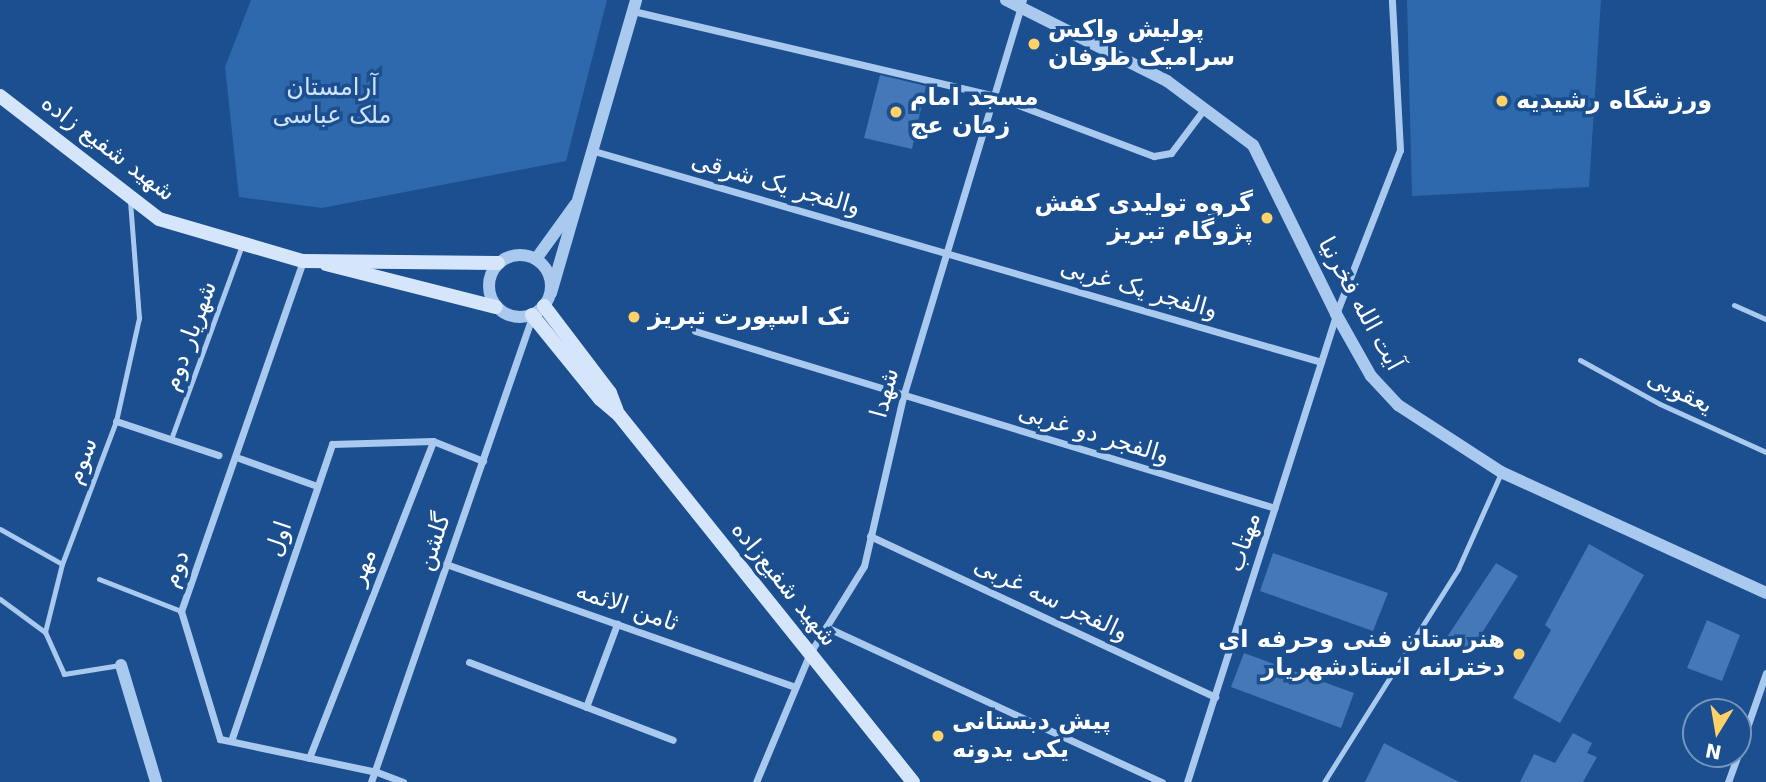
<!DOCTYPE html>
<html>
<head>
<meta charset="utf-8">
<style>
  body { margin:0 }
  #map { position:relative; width:1766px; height:782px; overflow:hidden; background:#1b4f8f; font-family:"DejaVu Sans",Cairo,sans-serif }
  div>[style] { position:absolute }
  .green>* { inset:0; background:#2e69ad }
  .building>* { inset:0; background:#4478b7 }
  .service>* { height:5px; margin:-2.5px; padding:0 2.5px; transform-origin:2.5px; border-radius:2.5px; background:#a9c9ee }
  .minor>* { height:7px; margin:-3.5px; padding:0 3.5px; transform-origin:3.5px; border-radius:3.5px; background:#a9c9ee }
  .tertiary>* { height:12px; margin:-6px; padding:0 6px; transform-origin:6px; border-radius:6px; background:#a9c9ee }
  .tertiary>.ring { margin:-6px; padding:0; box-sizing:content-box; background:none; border:12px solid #a9c9ee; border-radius:50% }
  .secondary>* { height:14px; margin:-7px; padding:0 7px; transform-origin:7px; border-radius:7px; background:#d6e6fa }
  .dots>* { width:19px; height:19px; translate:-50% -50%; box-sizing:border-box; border:4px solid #1b4f8f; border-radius:50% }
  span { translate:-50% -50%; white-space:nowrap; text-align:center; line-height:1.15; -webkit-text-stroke:7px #1b4f8f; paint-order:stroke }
  .poi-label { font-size:24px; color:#fff; font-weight:700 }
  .left { translate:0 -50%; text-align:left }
  .right { translate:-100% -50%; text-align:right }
  .park-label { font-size:24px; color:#cfe3fa }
  .street-label { font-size:24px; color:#fff }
  .north { position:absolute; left:1682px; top:698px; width:70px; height:70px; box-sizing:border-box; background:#1b4f8f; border:2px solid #7695bc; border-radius:50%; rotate:191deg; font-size:19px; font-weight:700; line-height:28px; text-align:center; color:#fff }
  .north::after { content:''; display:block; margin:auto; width:24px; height:32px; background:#ffd166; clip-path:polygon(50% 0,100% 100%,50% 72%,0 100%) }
</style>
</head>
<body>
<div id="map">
  <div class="green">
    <i style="clip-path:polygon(251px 0,607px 0,566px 161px,322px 208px,239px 197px,225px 67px)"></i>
    <i style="clip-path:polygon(1407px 0,1601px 0,1589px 187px,1412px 196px)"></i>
  </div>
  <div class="building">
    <i style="clip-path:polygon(880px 75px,926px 86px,912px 149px,864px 138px)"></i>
    <i style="clip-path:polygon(1589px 544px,1644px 575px,1560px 723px,1513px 698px,1551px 630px,1545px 625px)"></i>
    <i style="clip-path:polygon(1273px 553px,1388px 593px,1373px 631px,1260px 591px)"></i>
    <i style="clip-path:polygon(1496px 563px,1518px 576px,1468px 655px,1445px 640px)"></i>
    <i style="clip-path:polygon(1707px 620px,1740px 635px,1722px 681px,1687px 668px)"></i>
    <i style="clip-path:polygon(1244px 653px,1354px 693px,1341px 728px,1231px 687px)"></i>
    <i style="clip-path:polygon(1573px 733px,1592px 743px,1587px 753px,1597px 757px,1583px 782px,1520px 782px,1534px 754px,1555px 763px)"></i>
    <i style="clip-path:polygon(1384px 743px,1459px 782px,1365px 782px)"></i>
  </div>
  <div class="service">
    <i style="left:1734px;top:305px;width:35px;rotate:24deg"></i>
    <i style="left:1580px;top:360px;width:91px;rotate:28.8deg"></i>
    <i style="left:1660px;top:404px;width:116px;rotate:24.4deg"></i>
    <i style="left:171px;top:439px;width:207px;rotate:-69.9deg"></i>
    <i style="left:0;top:529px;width:71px;rotate:29.4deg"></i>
    <i style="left:99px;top:579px;width:88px;rotate:21.3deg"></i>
    <i style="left:0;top:599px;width:56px;rotate:36.3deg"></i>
    <i style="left:120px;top:665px;width:57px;rotate:170.9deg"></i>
    <i style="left:64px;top:674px;width:46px;rotate:-114.3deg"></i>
    <i style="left:45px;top:632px;width:70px;rotate:-76deg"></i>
    <i style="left:62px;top:564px;width:153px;rotate:-69.3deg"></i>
    <i style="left:116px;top:421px;width:106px;rotate:-77.4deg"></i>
    <i style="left:139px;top:318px;width:118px;rotate:-94.4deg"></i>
    <i style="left:1324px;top:782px;width:252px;rotate:-57.8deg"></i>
    <i style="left:1458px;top:569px;width:105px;rotate:-65.9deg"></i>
  </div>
  <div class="minor">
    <i style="left:633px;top:11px;width:371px;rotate:13.2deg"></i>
    <i style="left:994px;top:96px;width:171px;rotate:20.6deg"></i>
    <i style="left:1154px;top:156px;width:17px;rotate:-10deg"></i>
    <i style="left:1171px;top:153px;width:55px;rotate:-53.1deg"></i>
    <i style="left:594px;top:151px;width:757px;rotate:16.18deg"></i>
    <i style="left:303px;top:261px;width:371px;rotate:109.2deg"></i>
    <i style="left:181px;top:611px;width:134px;rotate:73.1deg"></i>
    <i style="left:220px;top:739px;width:160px;rotate:11.9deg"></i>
    <i style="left:377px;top:772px;width:28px;rotate:21deg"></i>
    <i style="left:695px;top:331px;width:606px;rotate:16.97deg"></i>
    <i style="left:116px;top:421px;width:108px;rotate:18.4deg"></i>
    <i style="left:236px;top:457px;width:86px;rotate:19.7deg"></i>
    <i style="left:870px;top:536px;width:381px;rotate:25deg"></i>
    <i style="left:446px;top:564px;width:370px;rotate:19.4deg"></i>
    <i style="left:826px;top:627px;width:370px;rotate:24.8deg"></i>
    <i style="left:469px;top:662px;width:218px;rotate:20.9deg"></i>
    <i style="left:586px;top:707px;width:89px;rotate:-69.5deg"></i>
    <i style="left:231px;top:741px;width:314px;rotate:-71.2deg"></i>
    <i style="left:332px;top:444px;width:101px;rotate:-1.7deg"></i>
    <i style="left:1738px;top:753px;width:85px;rotate:-70.7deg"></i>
    <i style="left:309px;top:758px;width:340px;rotate:-68.6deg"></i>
    <i style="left:433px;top:441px;width:54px;rotate:21.8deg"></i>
    <i style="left:371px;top:782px;width:493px;rotate:-70.9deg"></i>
    <i style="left:756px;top:782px;width:140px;rotate:-67.3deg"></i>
    <i style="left:810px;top:653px;width:102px;rotate:-58.2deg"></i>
    <i style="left:864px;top:566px;width:173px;rotate:-77deg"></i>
    <i style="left:903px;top:397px;width:415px;rotate:-73.2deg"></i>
    <i style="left:1187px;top:782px;width:491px;rotate:-72.3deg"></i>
    <i style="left:1336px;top:314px;width:176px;rotate:-68.7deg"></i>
    <i style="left:1400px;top:150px;width:150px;rotate:-93.1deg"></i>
    <i style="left:1728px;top:782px;width:30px;rotate:-70deg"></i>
  </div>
  <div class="tertiary">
    <i style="left:1006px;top:0;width:180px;rotate:26.7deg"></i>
    <i style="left:1167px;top:81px;width:107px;rotate:36.7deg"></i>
    <i style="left:1253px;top:145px;width:188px;rotate:63.8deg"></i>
    <i style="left:1336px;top:314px;width:71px;rotate:60.6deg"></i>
    <i style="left:1371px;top:376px;width:40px;rotate:47deg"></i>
    <i style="left:1398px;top:405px;width:123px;rotate:33deg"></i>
    <i style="left:1501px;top:472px;width:291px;rotate:24.5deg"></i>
    <i class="ring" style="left:489px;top:255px;width:50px;height:50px"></i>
    <i style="left:536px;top:259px;width:67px;rotate:-54.2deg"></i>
    <i style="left:551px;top:293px;width:305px;rotate:-73.8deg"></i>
    <i style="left:121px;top:665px;width:122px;rotate:73.3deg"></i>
  </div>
  <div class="secondary">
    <i style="left:0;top:96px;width:201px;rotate:37.7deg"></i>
    <i style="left:159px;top:219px;width:150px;rotate:16.3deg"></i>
    <i style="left:303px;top:261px;width:195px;rotate:0.6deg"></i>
    <i style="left:326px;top:264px;width:175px;rotate:14.2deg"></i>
    <i style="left:544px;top:306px;width:109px;rotate:52.8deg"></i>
    <i style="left:610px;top:393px;width:19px;rotate:69deg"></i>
    <i style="left:532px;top:315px;width:108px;rotate:51deg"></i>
    <i style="left:600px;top:399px;width:25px;rotate:40deg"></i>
    <i style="left:619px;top:415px;width:470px;rotate:51.3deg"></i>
  </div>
  <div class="dots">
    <i style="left:1034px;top:44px;background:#ffd166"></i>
    <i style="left:1502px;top:101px;background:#ffd166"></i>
    <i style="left:896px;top:112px;background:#ffd166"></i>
    <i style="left:1267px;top:218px;background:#ffd166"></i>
    <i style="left:634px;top:317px;background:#ffd166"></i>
    <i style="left:1519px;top:654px;background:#ffd166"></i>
    <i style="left:938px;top:736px;background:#ffd166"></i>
  </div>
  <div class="poi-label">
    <span class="left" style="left:1048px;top:44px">پولیش واکس<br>سرامیک طوفان</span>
    <span class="left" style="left:910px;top:112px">مسجد امام<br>زمان عج</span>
    <span class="left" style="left:1516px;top:101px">ورزشگاه رشیدیه</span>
    <span class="right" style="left:1253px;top:218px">گروه تولیدی کفش<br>پژوگام تبریز</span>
    <span class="left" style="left:648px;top:317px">تک اسپورت تبریز</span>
    <span class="right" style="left:1505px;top:654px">هنرستان فنی وحرفه ای<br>دخترانه استادشهریار</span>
    <span class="left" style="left:952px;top:736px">پیش دبستانی<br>یکی یدونه</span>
  </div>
  <div class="park-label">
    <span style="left:332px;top:102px">آرامستان<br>ملک عباسی</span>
  </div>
  <div class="street-label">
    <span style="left:108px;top:148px;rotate:37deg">شهید شفیع زاده</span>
    <span style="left:776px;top:184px;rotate:16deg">والفجر یک شرقی</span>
    <span style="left:1139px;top:289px;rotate:16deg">والفجر یک غربی</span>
    <span style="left:1360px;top:304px;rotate:61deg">آیت الله فخرنیا</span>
    <span style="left:190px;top:336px;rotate:-70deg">شهریار دوم</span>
    <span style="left:1680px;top:392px;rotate:26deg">یعقوبی</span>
    <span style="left:885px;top:393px;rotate:-75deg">شهدا</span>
    <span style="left:1094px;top:434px;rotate:17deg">والفجر دو غربی</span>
    <span style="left:82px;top:461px;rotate:-69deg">سوم</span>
    <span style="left:279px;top:539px;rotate:-71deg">اول</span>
    <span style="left:434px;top:542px;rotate:-71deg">گلشن</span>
    <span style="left:1244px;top:542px;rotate:-72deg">مهتاب</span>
    <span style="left:363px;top:567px;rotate:-69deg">مهر</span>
    <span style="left:176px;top:569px;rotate:-70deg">دوم</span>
    <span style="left:784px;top:584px;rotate:51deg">شهید شفیع‌زاده</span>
    <span style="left:1051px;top:599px;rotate:25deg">والفجر سه غربی</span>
    <span style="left:627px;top:607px;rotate:19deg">ثامن الائمه</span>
  </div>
  <div class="north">N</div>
</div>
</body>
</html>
